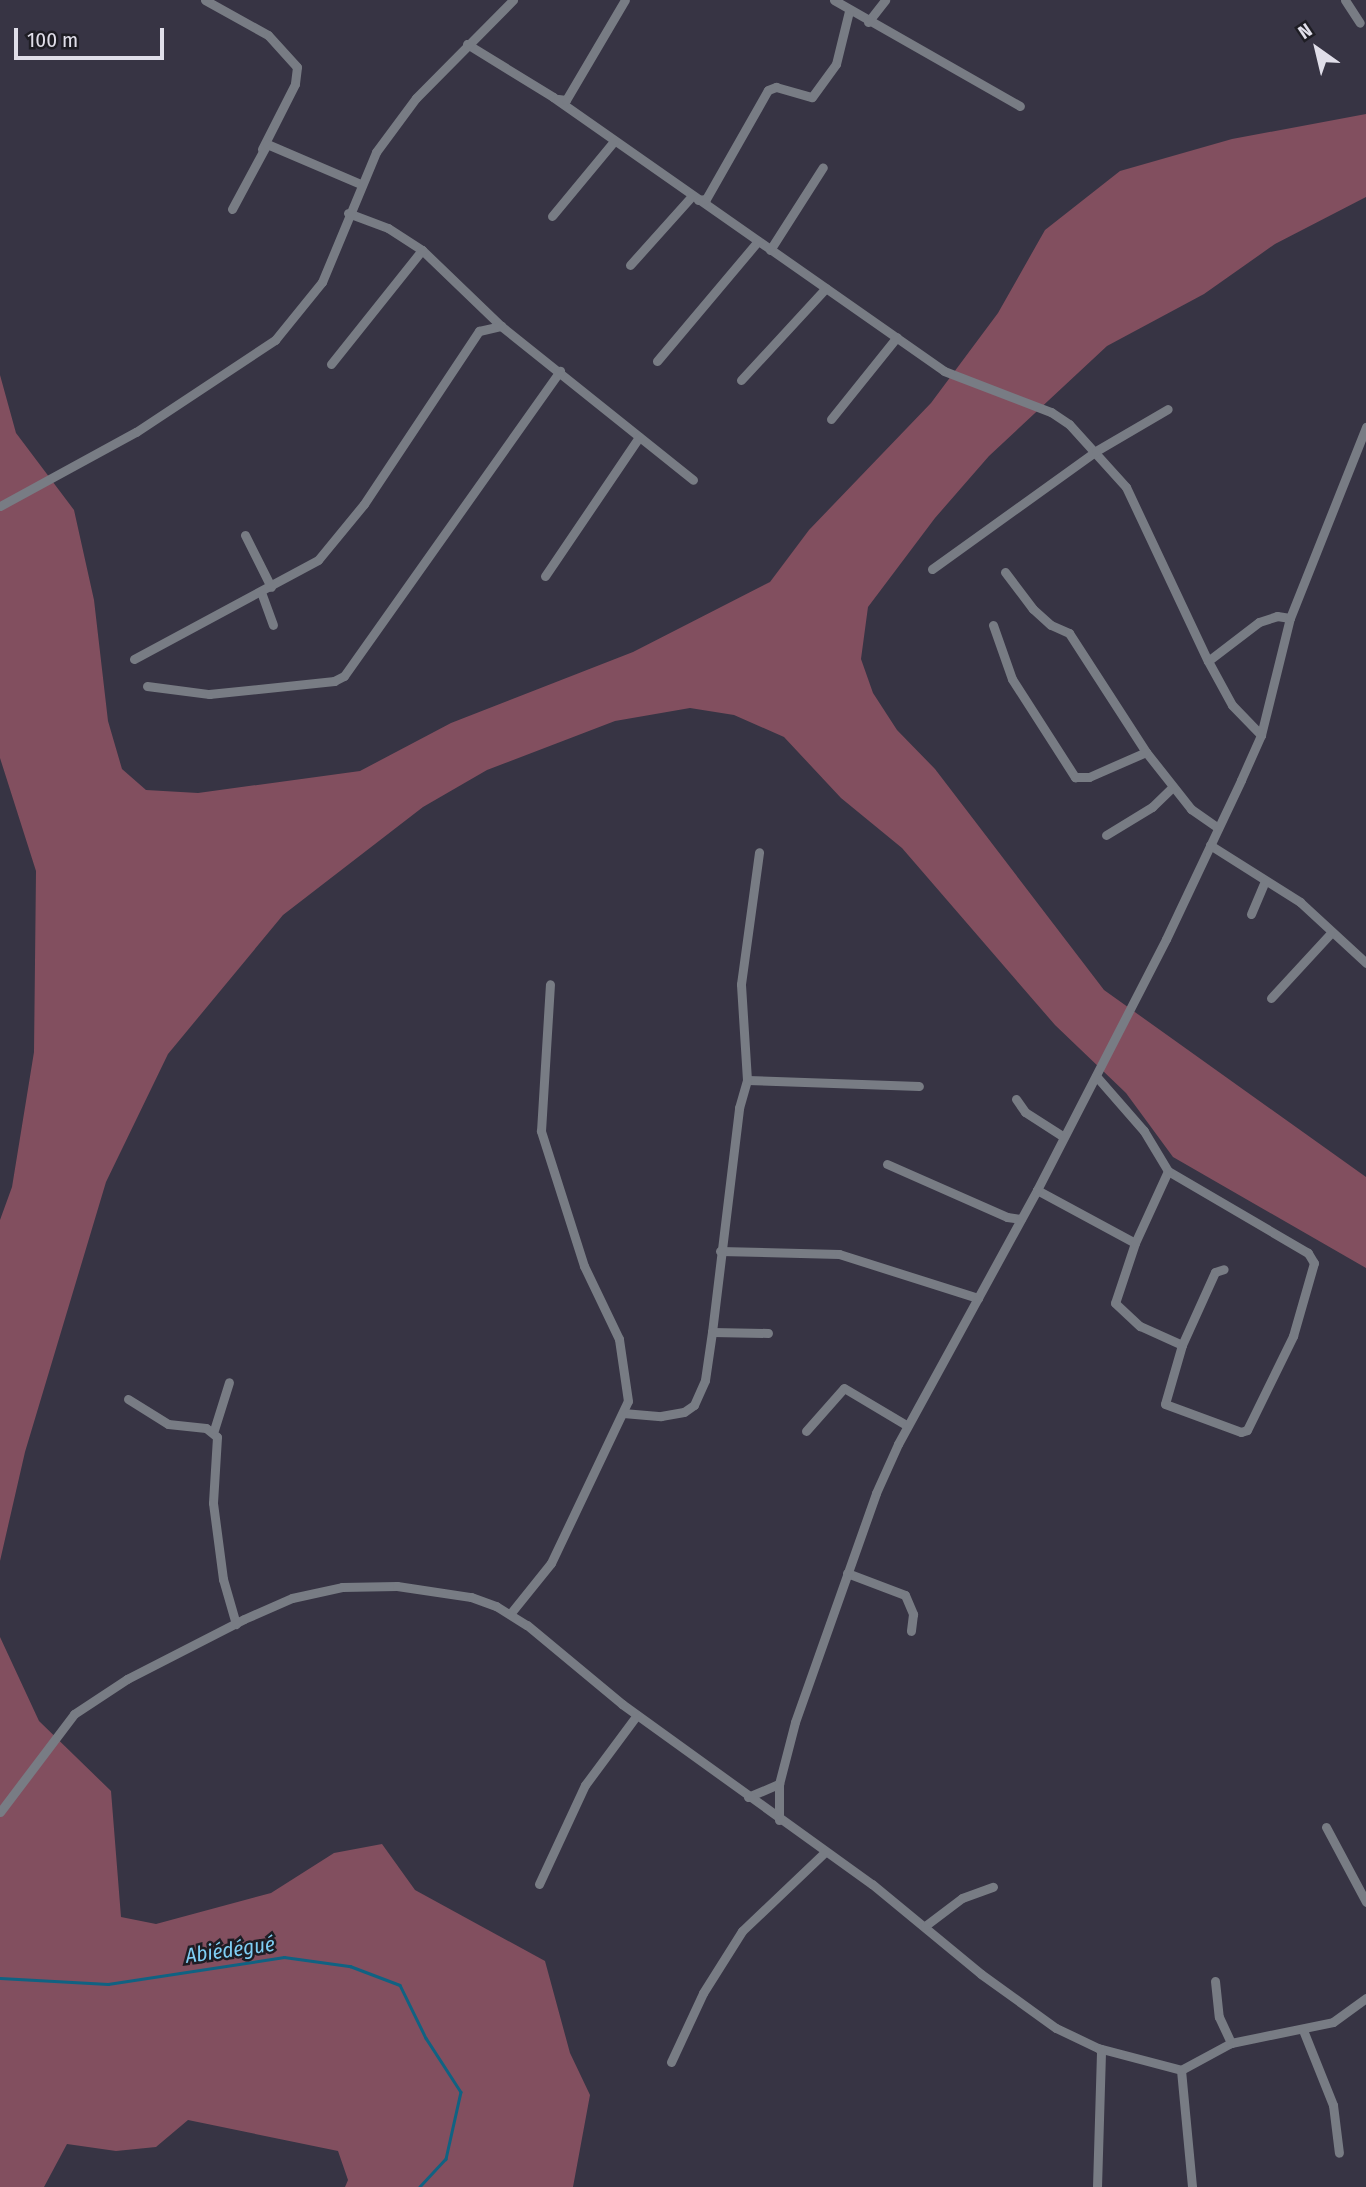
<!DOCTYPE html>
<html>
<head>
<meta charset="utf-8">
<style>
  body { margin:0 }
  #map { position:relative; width:1366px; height:2187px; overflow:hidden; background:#373444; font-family:"Fira Sans Condensed",sans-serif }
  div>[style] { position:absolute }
  .green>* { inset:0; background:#824f5f }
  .stream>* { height:2.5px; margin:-1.25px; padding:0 1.25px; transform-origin:1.25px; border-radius:1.25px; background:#106282 }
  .street>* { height:9px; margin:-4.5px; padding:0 4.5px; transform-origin:4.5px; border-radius:4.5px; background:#787c84 }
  span { translate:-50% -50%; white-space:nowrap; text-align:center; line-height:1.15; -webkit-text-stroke:5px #1e1d24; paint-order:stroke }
  .water-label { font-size:21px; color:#7fcef4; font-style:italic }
  .north { position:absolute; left:1282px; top:14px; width:70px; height:70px; -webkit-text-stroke:5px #1e1d24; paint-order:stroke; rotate:326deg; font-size:19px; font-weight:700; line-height:28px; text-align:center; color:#e0dee9 }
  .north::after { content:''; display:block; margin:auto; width:24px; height:32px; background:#e0dee9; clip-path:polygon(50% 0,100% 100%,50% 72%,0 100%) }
  .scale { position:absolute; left:14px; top:28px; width:150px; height:32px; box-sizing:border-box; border:4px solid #e0dee9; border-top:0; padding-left:9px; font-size:21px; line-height:24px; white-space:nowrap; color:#e0dee9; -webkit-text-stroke:5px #1e1d24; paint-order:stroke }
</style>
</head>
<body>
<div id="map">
  <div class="green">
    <i style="clip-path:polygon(1366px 114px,1366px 197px,1275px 244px,1204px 294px,1107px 346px,989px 456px,935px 518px,868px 607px,861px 659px,873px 693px,897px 730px,935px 769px,1104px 990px,1366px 1177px,1366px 1268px,1173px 1157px,1126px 1093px,1055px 1025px,902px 848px,841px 798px,784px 737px,734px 715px,690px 708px,615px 721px,487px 770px,423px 807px,283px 915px,168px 1054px,106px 1182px,25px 1452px,0 1561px,0 1220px,12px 1187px,34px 1052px,36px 871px,0 758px,0 375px,16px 433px,74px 510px,94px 600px,108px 721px,122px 769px,146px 790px,198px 793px,360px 771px,451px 723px,633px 652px,770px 582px,809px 530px,931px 403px,998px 313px,1045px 230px,1120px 171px,1232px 139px)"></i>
    <i style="clip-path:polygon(0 1637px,39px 1721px,111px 1791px,121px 1917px,156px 1924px,271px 1893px,334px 1853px,382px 1844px,415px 1890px,545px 1961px,570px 2053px,590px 2095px,573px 2187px,345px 2187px,348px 2180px,338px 2151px,188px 2120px,156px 2147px,116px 2151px,67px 2144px,44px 2187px,0 2187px)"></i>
  </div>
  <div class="stream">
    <i style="left:0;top:1978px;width:108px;rotate:3.2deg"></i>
    <i style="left:108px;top:1984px;width:178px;rotate:-8.7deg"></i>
    <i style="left:284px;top:1957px;width:67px;rotate:7.8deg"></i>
    <i style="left:350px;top:1966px;width:53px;rotate:20.8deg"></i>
    <i style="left:400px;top:1985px;width:59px;rotate:63.9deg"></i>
    <i style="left:426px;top:2038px;width:64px;rotate:57.1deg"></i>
    <i style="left:461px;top:2092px;width:69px;rotate:102.6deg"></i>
    <i style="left:446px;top:2159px;width:38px;rotate:133deg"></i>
  </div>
  <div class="street">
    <i style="left:205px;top:0;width:72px;rotate:29.1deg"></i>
    <i style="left:268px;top:35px;width:43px;rotate:47.8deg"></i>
    <i style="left:297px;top:67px;width:17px;rotate:97deg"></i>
    <i style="left:295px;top:84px;width:73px;rotate:116.9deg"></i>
    <i style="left:834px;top:0;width:214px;rotate:29.7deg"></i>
    <i style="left:1345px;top:0;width:27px;rotate:57deg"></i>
    <i style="left:868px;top:22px;width:28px;rotate:-52deg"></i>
    <i style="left:467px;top:44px;width:101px;rotate:31.6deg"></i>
    <i style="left:553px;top:97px;width:477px;rotate:35deg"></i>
    <i style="left:944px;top:371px;width:115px;rotate:21deg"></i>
    <i style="left:1051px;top:412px;width:22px;rotate:34deg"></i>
    <i style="left:1069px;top:424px;width:85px;rotate:47.9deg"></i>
    <i style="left:1126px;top:487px;width:192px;rotate:64.8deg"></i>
    <i style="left:1208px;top:661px;width:50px;rotate:61.4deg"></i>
    <i style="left:1232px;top:705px;width:42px;rotate:46deg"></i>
    <i style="left:558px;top:99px;width:8px;rotate:7deg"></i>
    <i style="left:566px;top:100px;width:116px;rotate:-59.5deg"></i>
    <i style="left:698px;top:200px;width:8px;rotate:-7deg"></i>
    <i style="left:706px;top:199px;width:125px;rotate:-60.4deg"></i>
    <i style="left:768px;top:90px;width:9px;rotate:-21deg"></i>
    <i style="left:776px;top:87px;width:37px;rotate:16deg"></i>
    <i style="left:812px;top:97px;width:41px;rotate:-54deg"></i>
    <i style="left:836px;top:64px;width:55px;rotate:-76.2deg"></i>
    <i style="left:232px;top:209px;width:74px;rotate:-61.7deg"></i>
    <i style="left:267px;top:144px;width:102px;rotate:23.1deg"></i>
    <i style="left:348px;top:213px;width:43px;rotate:20.6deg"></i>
    <i style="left:388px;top:228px;width:40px;rotate:32.9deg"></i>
    <i style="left:422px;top:250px;width:110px;rotate:43.9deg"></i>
    <i style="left:501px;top:326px;width:246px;rotate:38.7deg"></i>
    <i style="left:552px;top:216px;width:97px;rotate:-50.4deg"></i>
    <i style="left:770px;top:250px;width:98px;rotate:-57.4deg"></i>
    <i style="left:630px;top:265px;width:93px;rotate:-48.1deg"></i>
    <i style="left:657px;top:361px;width:157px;rotate:-49.9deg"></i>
    <i style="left:331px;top:364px;width:146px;rotate:-51.4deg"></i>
    <i style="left:741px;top:380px;width:125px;rotate:-47.3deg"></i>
    <i style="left:831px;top:419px;width:105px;rotate:-51.2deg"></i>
    <i style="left:0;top:506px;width:155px;rotate:-28.6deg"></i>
    <i style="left:136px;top:432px;width:167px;rotate:-33.5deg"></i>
    <i style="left:275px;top:340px;width:75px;rotate:-51deg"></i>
    <i style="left:322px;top:282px;width:141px;rotate:-67.4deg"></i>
    <i style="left:376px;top:152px;width:67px;rotate:-53.5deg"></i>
    <i style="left:416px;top:98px;width:138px;rotate:-45.3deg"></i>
    <i style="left:245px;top:535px;width:58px;rotate:63.4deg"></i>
    <i style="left:932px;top:569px;width:202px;rotate:-35.7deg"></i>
    <i style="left:1096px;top:451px;width:83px;rotate:-30.3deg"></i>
    <i style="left:1005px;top:572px;width:46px;rotate:52.9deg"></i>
    <i style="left:1033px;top:609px;width:24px;rotate:42deg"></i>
    <i style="left:1051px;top:625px;width:20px;rotate:24deg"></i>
    <i style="left:1069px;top:633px;width:142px;rotate:57.1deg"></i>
    <i style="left:1146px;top:752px;width:73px;rotate:51.7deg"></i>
    <i style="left:1191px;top:809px;width:33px;rotate:35deg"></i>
    <i style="left:545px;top:576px;width:168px;rotate:-55.9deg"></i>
    <i style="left:261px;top:592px;width:35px;rotate:70deg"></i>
    <i style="left:993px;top:625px;width:57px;rotate:70.6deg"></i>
    <i style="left:1012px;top:679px;width:117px;rotate:57.3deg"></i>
    <i style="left:1075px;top:777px;width:14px"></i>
    <i style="left:1089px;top:777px;width:62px;rotate:-23.7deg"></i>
    <i style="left:134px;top:659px;width:209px;rotate:-28.3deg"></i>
    <i style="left:318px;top:560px;width:72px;rotate:-50.6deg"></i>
    <i style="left:364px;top:504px;width:208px;rotate:-56.4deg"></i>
    <i style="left:479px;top:331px;width:23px;rotate:-13deg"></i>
    <i style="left:1208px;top:661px;width:64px;rotate:-37.4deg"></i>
    <i style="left:1259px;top:622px;width:19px;rotate:-18deg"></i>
    <i style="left:1277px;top:616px;width:13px;rotate:9deg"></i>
    <i style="left:147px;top:686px;width:63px;rotate:7.4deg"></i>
    <i style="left:209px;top:694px;width:126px;rotate:-5.9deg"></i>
    <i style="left:334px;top:681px;width:11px;rotate:-27deg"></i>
    <i style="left:344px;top:676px;width:374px;rotate:-54.7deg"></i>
    <i style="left:1106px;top:835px;width:54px;rotate:-31.3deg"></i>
    <i style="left:1152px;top:807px;width:29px;rotate:-44deg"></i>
    <i style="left:1210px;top:845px;width:107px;rotate:32.3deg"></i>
    <i style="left:1300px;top:902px;width:90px;rotate:42.7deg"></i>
    <i style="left:1251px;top:914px;width:36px;rotate:-67deg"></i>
    <i style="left:1271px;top:998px;width:87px;rotate:-47.3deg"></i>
    <i style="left:747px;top:1080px;width:172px;rotate:2deg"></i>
    <i style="left:1016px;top:1099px;width:16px;rotate:55deg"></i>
    <i style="left:1025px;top:1112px;width:46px;rotate:32.7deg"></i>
    <i style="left:887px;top:1164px;width:131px;rotate:23.8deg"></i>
    <i style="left:1007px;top:1217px;width:14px;rotate:8deg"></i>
    <i style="left:1037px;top:1190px;width:111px;rotate:28.4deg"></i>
    <i style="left:1135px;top:1243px;width:63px;rotate:108.4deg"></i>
    <i style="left:1115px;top:1303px;width:34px;rotate:43deg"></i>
    <i style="left:1140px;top:1326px;width:46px;rotate:24.3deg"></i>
    <i style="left:1182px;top:1345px;width:61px;rotate:106.1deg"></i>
    <i style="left:1165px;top:1404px;width:81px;rotate:20.2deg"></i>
    <i style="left:1241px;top:1432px;width:6px;rotate:-18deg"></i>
    <i style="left:1247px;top:1430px;width:105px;rotate:-63.9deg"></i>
    <i style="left:1293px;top:1336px;width:76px;rotate:-74deg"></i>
    <i style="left:1314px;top:1263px;width:12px;rotate:-121deg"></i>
    <i style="left:1308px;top:1253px;width:162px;rotate:-149.6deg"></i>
    <i style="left:1168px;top:1171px;width:47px;rotate:-121deg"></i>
    <i style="left:1144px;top:1131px;width:73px;rotate:-131.1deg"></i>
    <i style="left:1135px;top:1243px;width:79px;rotate:-65.4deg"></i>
    <i style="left:720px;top:1251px;width:119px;rotate:1.4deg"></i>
    <i style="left:839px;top:1254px;width:146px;rotate:17.6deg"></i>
    <i style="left:712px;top:1332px;width:226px;rotate:-83.1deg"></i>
    <i style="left:739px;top:1108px;width:29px;rotate:-74deg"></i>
    <i style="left:747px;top:1080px;width:96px;rotate:-93.6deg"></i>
    <i style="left:741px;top:984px;width:133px;rotate:-82.2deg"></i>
    <i style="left:1182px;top:1345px;width:80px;rotate:-65.7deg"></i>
    <i style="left:1215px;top:1272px;width:9px;rotate:-18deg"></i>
    <i style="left:128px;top:1399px;width:47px;rotate:32deg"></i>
    <i style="left:168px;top:1424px;width:38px;rotate:6deg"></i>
    <i style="left:206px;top:1428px;width:14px;rotate:39deg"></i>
    <i style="left:217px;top:1437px;width:66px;rotate:93.5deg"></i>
    <i style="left:213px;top:1503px;width:77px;rotate:82.5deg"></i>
    <i style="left:223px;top:1579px;width:47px;rotate:73.9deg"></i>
    <i style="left:623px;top:1413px;width:38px;rotate:5deg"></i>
    <i style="left:661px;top:1416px;width:23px;rotate:-10deg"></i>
    <i style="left:684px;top:1412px;width:12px;rotate:-35deg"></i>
    <i style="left:694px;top:1405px;width:27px;rotate:-66deg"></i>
    <i style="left:705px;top:1380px;width:49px;rotate:-81.7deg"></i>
    <i style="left:712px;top:1332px;width:56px;rotate:1deg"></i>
    <i style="left:214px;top:1430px;width:50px;rotate:-72.6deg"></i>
    <i style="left:806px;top:1431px;width:57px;rotate:-48.5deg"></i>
    <i style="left:844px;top:1388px;width:74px;rotate:30.7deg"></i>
    <i style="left:847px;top:1573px;width:62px;rotate:20.8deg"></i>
    <i style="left:905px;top:1595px;width:21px;rotate:67deg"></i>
    <i style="left:913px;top:1614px;width:17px;rotate:97deg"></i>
    <i style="left:510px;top:1614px;width:65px;rotate:-51.2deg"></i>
    <i style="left:551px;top:1563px;width:179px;rotate:-64.6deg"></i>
    <i style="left:628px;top:1401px;width:63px;rotate:-98.3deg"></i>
    <i style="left:619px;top:1339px;width:81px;rotate:-115.6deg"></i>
    <i style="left:584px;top:1266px;width:142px;rotate:-107.7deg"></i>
    <i style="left:541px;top:1131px;width:147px;rotate:-86.5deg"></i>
    <i style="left:748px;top:1797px;width:34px;rotate:-23deg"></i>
    <i style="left:0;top:1812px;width:123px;rotate:-52.9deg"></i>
    <i style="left:74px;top:1714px;width:64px;rotate:-33.4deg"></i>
    <i style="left:127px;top:1679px;width:131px;rotate:-27.1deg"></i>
    <i style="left:244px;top:1619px;width:52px;rotate:-23.6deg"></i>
    <i style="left:292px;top:1598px;width:51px;rotate:-12.4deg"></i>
    <i style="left:342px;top:1587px;width:55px;rotate:-1deg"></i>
    <i style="left:397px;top:1586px;width:75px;rotate:8.5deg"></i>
    <i style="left:471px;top:1597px;width:27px;rotate:20deg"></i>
    <i style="left:496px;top:1606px;width:36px;rotate:32deg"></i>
    <i style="left:527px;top:1625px;width:124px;rotate:39.7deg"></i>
    <i style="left:622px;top:1704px;width:308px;rotate:35.8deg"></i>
    <i style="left:872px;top:1884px;width:141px;rotate:39.5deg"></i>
    <i style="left:981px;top:1974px;width:92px;rotate:35.8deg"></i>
    <i style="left:1056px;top:2028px;width:47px;rotate:25.5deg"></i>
    <i style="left:1098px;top:2048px;width:86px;rotate:14.8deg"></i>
    <i style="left:1181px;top:2070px;width:118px;rotate:84.6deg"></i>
    <i style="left:779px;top:1820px;width:36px;rotate:-90deg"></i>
    <i style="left:779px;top:1784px;width:64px;rotate:-75.5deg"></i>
    <i style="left:795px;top:1722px;width:243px;rotate:-70.5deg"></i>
    <i style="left:876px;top:1493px;width:54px;rotate:-65.8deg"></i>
    <i style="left:898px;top:1444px;width:290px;rotate:-61.3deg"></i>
    <i style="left:1037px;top:1190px;width:282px;rotate:-62.8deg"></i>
    <i style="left:1166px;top:939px;width:176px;rotate:-64.7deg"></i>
    <i style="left:1241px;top:780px;width:49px;rotate:-66deg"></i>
    <i style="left:1261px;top:735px;width:121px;rotate:-76.1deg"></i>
    <i style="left:1290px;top:618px;width:206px;rotate:-68.3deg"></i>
    <i style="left:1326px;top:1827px;width:85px;rotate:61.9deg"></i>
    <i style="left:539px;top:1884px;width:109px;rotate:-65.1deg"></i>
    <i style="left:585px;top:1785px;width:87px;rotate:-53.4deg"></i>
    <i style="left:925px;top:1926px;width:46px;rotate:-37.1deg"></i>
    <i style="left:962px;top:1898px;width:33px;rotate:-20deg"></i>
    <i style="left:1215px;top:1981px;width:36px;rotate:84deg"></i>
    <i style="left:1219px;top:2017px;width:29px;rotate:65deg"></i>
    <i style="left:1303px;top:2030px;width:81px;rotate:68.2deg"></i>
    <i style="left:1333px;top:2105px;width:48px;rotate:82.9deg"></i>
    <i style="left:671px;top:2062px;width:76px;rotate:-65.1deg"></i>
    <i style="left:703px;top:1993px;width:73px;rotate:-57.8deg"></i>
    <i style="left:742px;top:1931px;width:115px;rotate:-43.6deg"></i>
    <i style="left:1181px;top:2070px;width:57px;rotate:-28.4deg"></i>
    <i style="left:1231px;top:2043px;width:104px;rotate:-11.6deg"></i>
    <i style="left:1333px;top:2022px;width:41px;rotate:-36deg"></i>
    <i style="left:1097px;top:2187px;width:138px;rotate:-88.3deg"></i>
  </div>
  <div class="water-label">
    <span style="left:230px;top:1950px;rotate:-8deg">Abiédégué</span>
  </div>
  <div class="north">N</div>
  <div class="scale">100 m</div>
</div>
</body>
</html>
